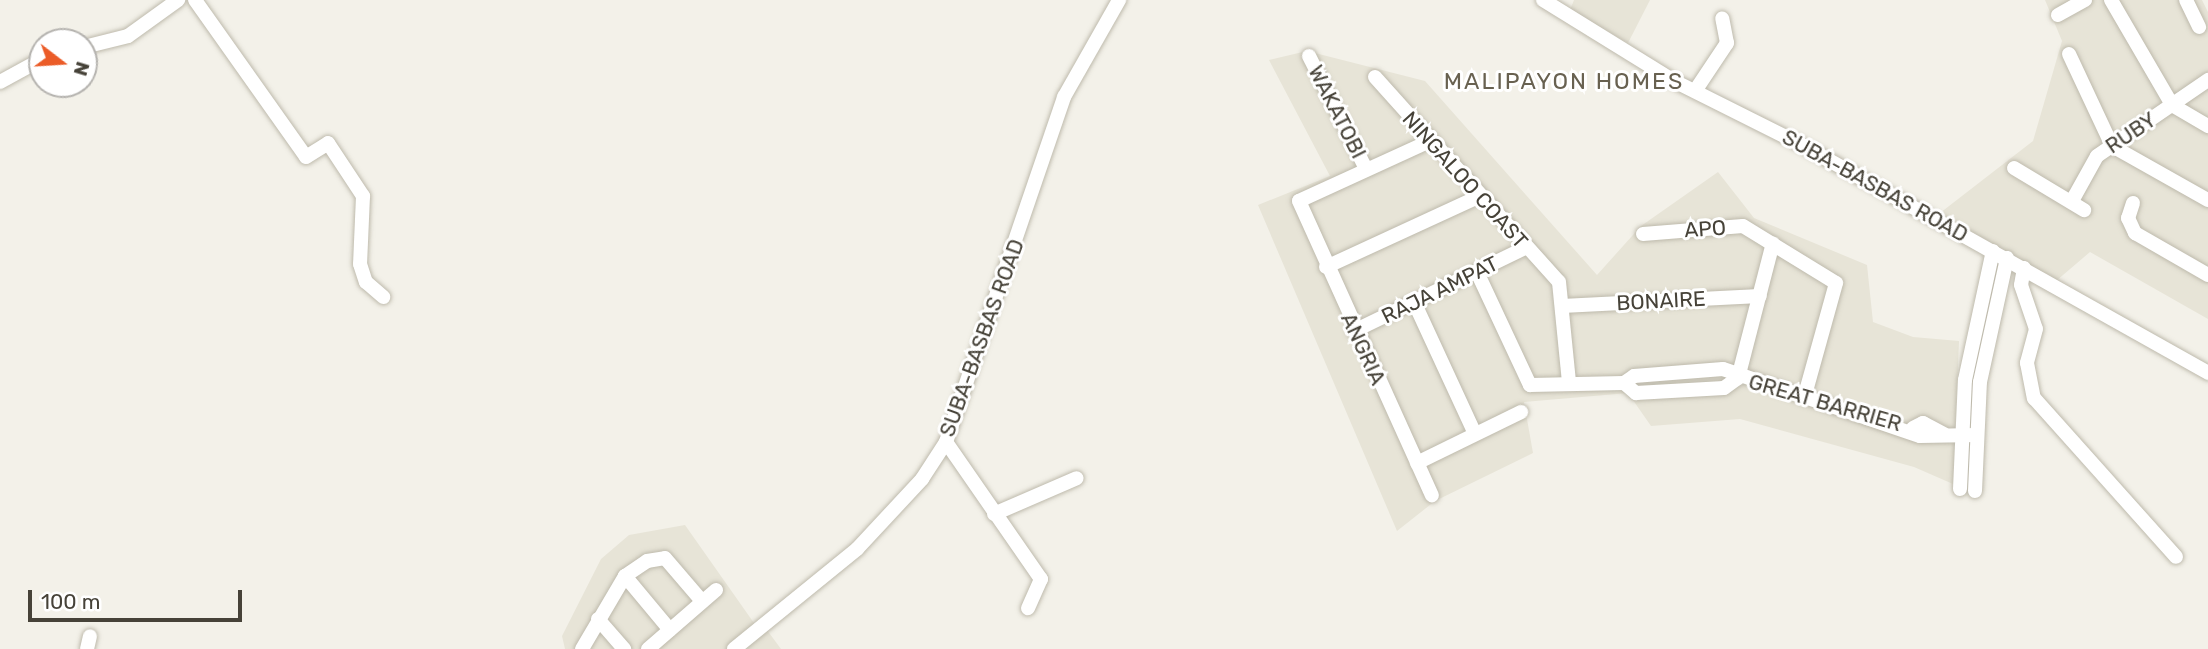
<!DOCTYPE html>
<html>
<head>
<meta charset="utf-8">
<style>
  body { margin:0 }
  #map { position:relative; width:2208px; height:649px; overflow:hidden; background:#f3f1e9; font-family:Rubik,sans-serif }
  div>[style] { position:absolute }
  .residential>* { inset:0; background:#e7e4d7 }
  .roads { filter:drop-shadow(0 0 2px #bebaac) drop-shadow(0 0 2px #bebaac) }
  .minor>* { height:14px; margin:-7px; padding:0 7px; transform-origin:7px; border-radius:7px; background:#fff }
  span { translate:-50% -50%; white-space:nowrap; text-align:center; line-height:1.15; -webkit-text-stroke:6px #fff; paint-order:stroke }
  .street-label { font-size:21px; color:#464238 }
  .neighbourhood-label { font-size:23px; color:#686150; letter-spacing:2px }
  .north { position:absolute; left:28px; top:28px; width:70px; height:70px; box-sizing:border-box; background:#fff; border:2px solid #b5b3af; border-radius:50%; rotate:107deg; font-size:19px; font-weight:700; line-height:28px; text-align:center; color:#464238 }
  .north::after { content:''; display:block; margin:auto; width:24px; height:32px; background:#eb5c28; clip-path:polygon(50% 0,100% 100%,50% 72%,0 100%) }
  .scale { position:absolute; left:28px; top:590px; width:214px; height:32px; box-sizing:border-box; border:4px solid #464238; border-top:0; padding-left:9px; font-size:21px; line-height:24px; white-space:nowrap; color:#464238; -webkit-text-stroke:5px #fff; paint-order:stroke }
</style>
</head>
<body>
<div id="map">
  <div class="residential">
    <i style="clip-path:polygon(1574px 0,1650px 0,1628px 43px,1570px 10px)"></i>
    <i style="clip-path:polygon(2045px 0,2202px 0,2208px 12px,2208px 319px,2090px 252px,2056px 281px,1940px 213px,2033px 141px,2062px 41px)"></i>
    <i style="clip-path:polygon(1307px 51px,1425px 81px,1597px 275px,1641px 226px,1718px 172px,1754px 218px,1867px 265px,1873px 322px,1913px 337px,1959px 341px,1953px 484px,1914px 467px,1740px 419px,1651px 426px,1628px 393px,1524px 402px,1533px 453px,1435px 501px,1397px 531px,1258px 205px,1330px 176px,1269px 60px)"></i>
    <i style="clip-path:polygon(685px 525px,761px 633px,767px 630px,781px 649px,565px 649px,562px 636px,601px 559px,629px 535px)"></i>
  </div>
  <div class="roads">
    <div class="minor">
      <i style="left:195px;top:0;width:192px;rotate:54.7deg"></i>
      <i style="left:306px;top:157px;width:26px;rotate:-32deg"></i>
      <i style="left:328px;top:143px;width:64px;rotate:56.6deg"></i>
      <i style="left:363px;top:196px;width:68px;rotate:92.5deg"></i>
      <i style="left:360px;top:264px;width:19px;rotate:72deg"></i>
      <i style="left:366px;top:282px;width:23px;rotate:41deg"></i>
      <i style="left:1543px;top:0;width:154px;rotate:31.7deg"></i>
      <i style="left:1674px;top:81px;width:143px;rotate:26.6deg"></i>
      <i style="left:1802px;top:145px;width:466px;rotate:29.3deg"></i>
      <i style="left:2111px;top:0;width:121px;rotate:59.8deg"></i>
      <i style="left:2172px;top:105px;width:42px;rotate:30.3deg"></i>
      <i style="left:2186px;top:0;width:30px;rotate:64deg"></i>
      <i style="left:2058px;top:15px;width:31px;rotate:-29deg"></i>
      <i style="left:84px;top:47px;width:45px;rotate:-14deg"></i>
      <i style="left:128px;top:36px;width:62px;rotate:-35.8deg"></i>
      <i style="left:2069px;top:54px;width:102px;rotate:64.9deg"></i>
      <i style="left:2112px;top:146px;width:110px;rotate:29.4deg"></i>
      <i style="left:1309px;top:56px;width:127px;rotate:63.2deg"></i>
      <i style="left:1375px;top:77px;width:275px;rotate:48.1deg"></i>
      <i style="left:1559px;top:282px;width:101px;rotate:84.3deg"></i>
      <i style="left:0;top:82px;width:48px;rotate:-28.7deg"></i>
      <i style="left:1695px;top:91px;width:58px;rotate:-56.3deg"></i>
      <i style="left:1727px;top:43px;width:25px;rotate:-101deg"></i>
      <i style="left:1430px;top:141px;width:144px;rotate:155.4deg"></i>
      <i style="left:1299px;top:201px;width:323px;rotate:65.7deg"></i>
      <i style="left:2014px;top:168px;width:82px;rotate:31deg"></i>
      <i style="left:2072px;top:201px;width:51px;rotate:-60.9deg"></i>
      <i style="left:2097px;top:156px;width:135px;rotate:-34.4deg"></i>
      <i style="left:2133px;top:203px;width:16px;rotate:108deg"></i>
      <i style="left:2128px;top:218px;width:17px;rotate:65deg"></i>
      <i style="left:2135px;top:233px;width:84px;rotate:29.9deg"></i>
      <i style="left:1643px;top:234px;width:100px;rotate:-4.6deg"></i>
      <i style="left:1743px;top:226px;width:109px;rotate:31.5deg"></i>
      <i style="left:1836px;top:283px;width:119px;rotate:105.5deg"></i>
      <i style="left:1326px;top:267px;width:167px;rotate:-24.7deg"></i>
      <i style="left:2024px;top:268px;width:17px;rotate:100deg"></i>
      <i style="left:2021px;top:285px;width:46px;rotate:71.2deg"></i>
      <i style="left:2036px;top:329px;width:35px;rotate:105deg"></i>
      <i style="left:2027px;top:363px;width:36px;rotate:79deg"></i>
      <i style="left:2034px;top:398px;width:213px;rotate:48.2deg"></i>
      <i style="left:1477px;top:272px;width:125px;rotate:64.9deg"></i>
      <i style="left:1530px;top:385px;width:94px;rotate:-1.2deg"></i>
      <i style="left:1624px;top:383px;width:12px;rotate:-35deg"></i>
      <i style="left:1634px;top:376px;width:89px;rotate:-4.5deg"></i>
      <i style="left:1723px;top:369px;width:208px;rotate:18.8deg"></i>
      <i style="left:1920px;top:436px;width:57px;rotate:-1deg"></i>
      <i style="left:1415px;top:304px;width:143px;rotate:65.2deg"></i>
      <i style="left:1562px;top:306px;width:198px;rotate:-2.9deg"></i>
      <i style="left:1354px;top:331px;width:190px;rotate:-25.9deg"></i>
      <i style="left:1738px;top:378px;width:139px;rotate:-75.5deg"></i>
      <i style="left:1624px;top:383px;width:16px;rotate:40deg"></i>
      <i style="left:1636px;top:393px;width:88px;rotate:-3.3deg"></i>
      <i style="left:1724px;top:388px;width:17px;rotate:-36deg"></i>
      <i style="left:1913px;top:428px;width:11px;rotate:-27deg"></i>
      <i style="left:1923px;top:423px;width:24px;rotate:28deg"></i>
      <i style="left:946px;top:442px;width:167px;rotate:55.3deg"></i>
      <i style="left:1041px;top:579px;width:32px;rotate:114deg"></i>
      <i style="left:1417px;top:463px;width:116px;rotate:-26.1deg"></i>
      <i style="left:1960px;top:489px;width:109px;rotate:-87.4deg"></i>
      <i style="left:1965px;top:380px;width:132px;rotate:-77.8deg"></i>
      <i style="left:1975px;top:491px;width:109px;rotate:-87.4deg"></i>
      <i style="left:1980px;top:382px;width:127px;rotate:-77.7deg"></i>
      <i style="left:994px;top:514px;width:90px;rotate:-23.4deg"></i>
      <i style="left:625px;top:576px;width:70px;rotate:50.2deg"></i>
      <i style="left:598px;top:619px;width:40px;rotate:49deg"></i>
      <i style="left:87px;top:649px;width:13px;rotate:-77deg"></i>
      <i style="left:582px;top:649px;width:85px;rotate:-59.5deg"></i>
      <i style="left:625px;top:576px;width:27px;rotate:-34deg"></i>
      <i style="left:647px;top:561px;width:18px;rotate:-9deg"></i>
      <i style="left:665px;top:558px;width:55px;rotate:49.4deg"></i>
      <i style="left:648px;top:649px;width:90px;rotate:-40.9deg"></i>
      <i style="left:734px;top:649px;width:159px;rotate:-39.1deg"></i>
      <i style="left:857px;top:549px;width:96px;rotate:-47.1deg"></i>
      <i style="left:922px;top:479px;width:44px;rotate:-57deg"></i>
      <i style="left:946px;top:442px;width:365px;rotate:-71.1deg"></i>
      <i style="left:1064px;top:97px;width:112px;rotate:-60.4deg"></i>
    </div>
  </div>
  <div class="street-label">
    <span style="left:1337px;top:112px;rotate:63deg">WAKATOBI</span>
    <span style="left:2131px;top:133px;rotate:-34deg">RUBY</span>
    <span style="left:1465px;top:180px;rotate:48deg">NINGALOO COAST</span>
    <span style="left:1875px;top:186px;rotate:29deg">SUBA-BASBAS ROAD</span>
    <span style="left:1705px;top:229px;rotate:-4deg">APO</span>
    <span style="left:1440px;top:290px;rotate:-26deg">RAJA AMPAT</span>
    <span style="left:1661px;top:301px;rotate:-3deg">BONAIRE</span>
    <span style="left:982px;top:338px;rotate:-70deg">SUBA-BASBAS ROAD</span>
    <span style="left:1363px;top:349px;rotate:65deg">ANGRIA</span>
    <span style="left:1825px;top:403px;rotate:16deg">GREAT BARRIER</span>
  </div>
  <div class="neighbourhood-label">
    <span style="left:1564px;top:81px">MALIPAYON HOMES</span>
  </div>
  <div class="north">N</div>
  <div class="scale">100 m</div>
</div>
</body>
</html>
